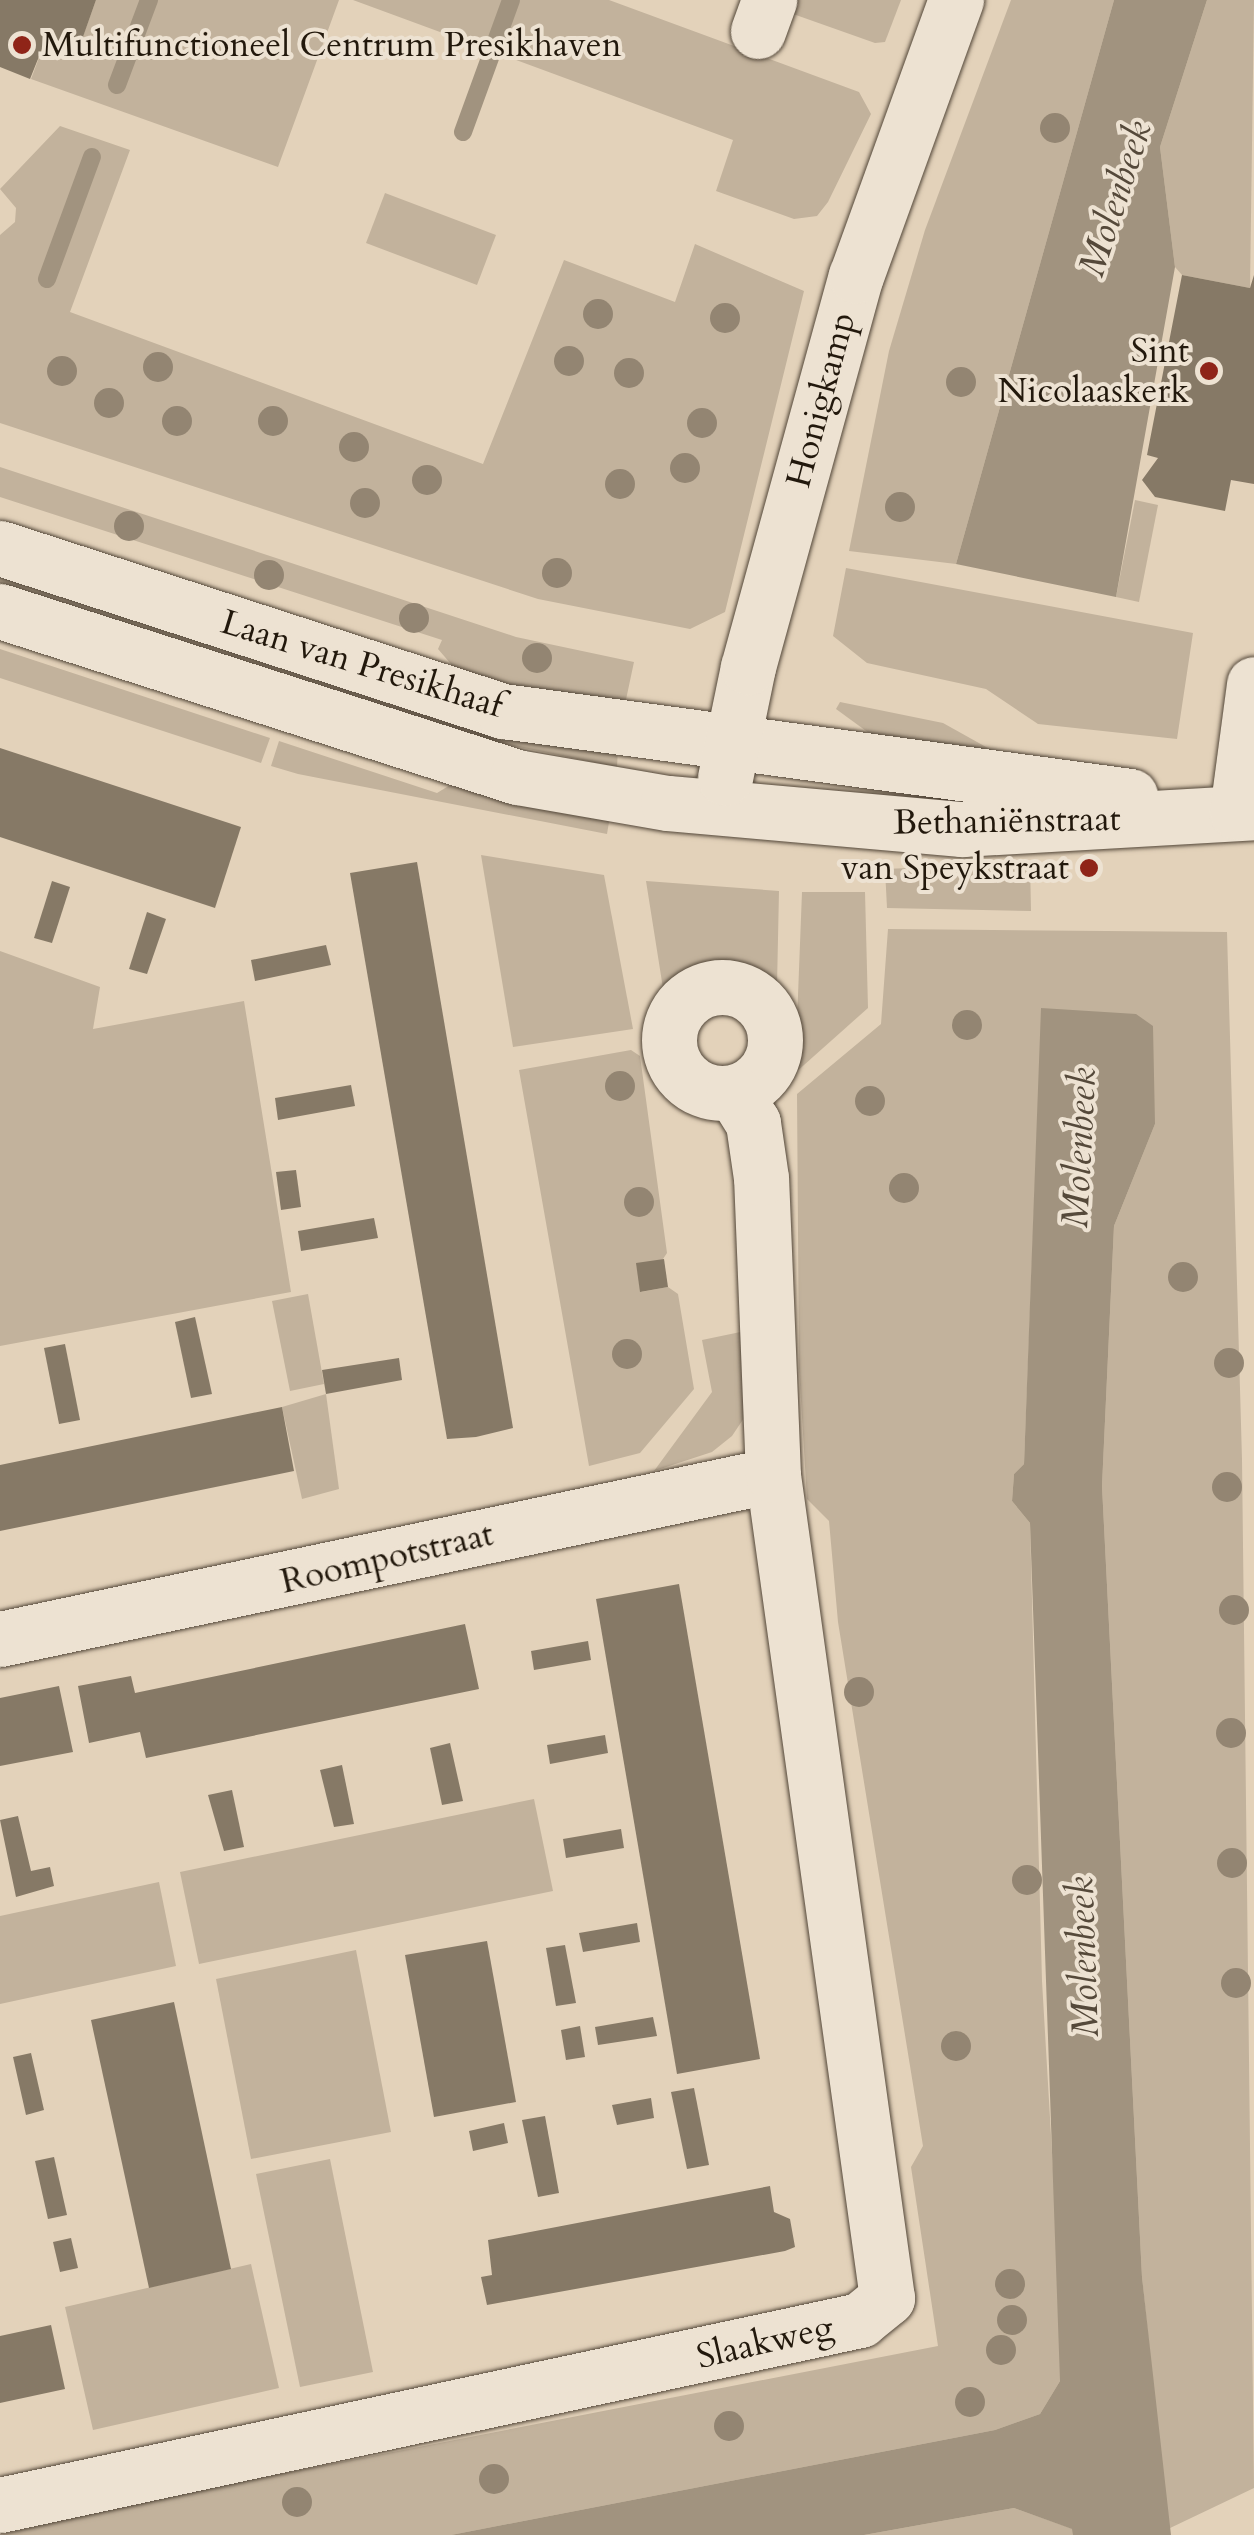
<!DOCTYPE html>
<html>
<head>
<meta charset="utf-8">
<style>
  body { margin:0 }
  #map { position:relative; width:1254px; height:2535px; overflow:hidden; background:#e3d2ba; font-family:Cardo,serif }
  div>[style] { position:absolute }
  .green>* { inset:0; background:#c2b29c }
  .water>* { inset:0; background:#a1937f }
  .stream>* { height:18px; margin:-9px; padding:0 9px; transform-origin:9px; border-radius:9px; background:#a1937f }
  .building>* { inset:0; background:#867966 }
  .roads { filter:drop-shadow(0 0 2px #524638) drop-shadow(0 0 2px #524638) }
  .minor>* { height:55px; margin:-27.5px; padding:0 27.5px; transform-origin:27.5px; border-radius:27.5px; background:#ede2d2 }
  .minor>.ring { margin:-27.5px; padding:0; box-sizing:content-box; background:none; border:55px solid #ede2d2; border-radius:50% }
  .trees>* { width:30px; height:30px; margin:-15px; border-radius:50%; background:#938572 }
  .dots>* { width:28px; height:28px; translate:-50% -50%; box-sizing:border-box; border:5px solid #ede2d2; border-radius:50% }
  span { translate:-50% -50%; white-space:nowrap; text-align:center; line-height:1.15; -webkit-text-stroke:8px #ede2d2; paint-order:stroke }
  .poi-label { font-size:35px; color:#22180c }
  .left { translate:0 -50%; text-align:left }
  .right { translate:-100% -50%; text-align:right }
  .street-label { font-size:35px; color:#22180c }
  .water-label { font-size:38px; color:#55493a; font-style:italic }
</style>
</head>
<body>
<div id="map">
  <div class="green">
    <i style="clip-path:polygon(96px 0,339px 0,278px 167px,31px 79px,46px 39px,78px 50px)"></i>
    <i style="clip-path:polygon(353px 0,609px 0,859px 92px,871px 114px,828px 202px,817px 216px,794px 219px,716px 191px,733px 140px)"></i>
    <i style="clip-path:polygon(782px 0,901px 0,885px 42px,875px 43px,779px 9px)"></i>
    <i style="clip-path:polygon(1011px 0,1114px 0,956px 564px,849px 551px,889px 351px,925px 230px)"></i>
    <i style="clip-path:polygon(1207px 0,1254px 0,1250px 288px,1182px 275px,1175px 267px,1160px 147px)"></i>
    <i style="clip-path:polygon(60px 126px,130px 150px,70px 312px,483px 464px,564px 260px,675px 302px,695px 244px,804px 291px,725px 612px,690px 629px,538px 599px,0 423px,0 235px,15px 222px,16px 208px,0 189px)"></i>
    <i style="clip-path:polygon(385px 193px,496px 235px,477px 285px,366px 243px)"></i>
    <i style="clip-path:polygon(0 467px,516px 637px,634px 662px,624px 709px,463px 678px,438px 649px,442px 640px,0 497px)"></i>
    <i style="clip-path:polygon(1135px 500px,1158px 505px,1139px 602px,1116px 597px)"></i>
    <i style="clip-path:polygon(0 563px,618px 748px,617px 767px,450px 733px,0 583px)"></i>
    <i style="clip-path:polygon(846px 568px,1193px 633px,1177px 739px,1038px 724px,986px 689px,867px 663px,833px 636px)"></i>
    <i style="clip-path:polygon(0 649px,270px 738px,261px 763px,0 678px)"></i>
    <i style="clip-path:polygon(840px 702px,943px 723px,995px 752px,873px 736px,836px 709px)"></i>
    <i style="clip-path:polygon(279px 741px,437px 793px,465px 776px,611px 810px,607px 834px,298px 774px,271px 766px)"></i>
    <i style="clip-path:polygon(481px 855px,604px 875px,633px 1029px,513px 1047px)"></i>
    <i style="clip-path:polygon(1030px 863px,1031px 911px,887px 908px,885px 869px)"></i>
    <i style="clip-path:polygon(646px 881px,779px 891px,777px 986px,749px 969px,716px 967px,692px 975px,665px 1001px)"></i>
    <i style="clip-path:polygon(802px 892px,865px 892px,868px 1008px,795px 1073px)"></i>
    <i style="clip-path:polygon(888px 929px,1227px 932px,1242px 1459px,1254px 2488px,1168px 2529px,1142px 2277px,1102px 1486px,1114px 1226px,1155px 1124px,1042px 1008px,1024px 1464px,1014px 1474px,1012px 1501px,1030px 1523px,1042px 1981px,1060px 2289px,1060px 2381px,1040px 2414px,995px 2430px,451px 2535px,0 2535px,156px 2498px,938px 2346px,911px 2167px,923px 2146px,838px 1622px,829px 1521px,807px 1499px,799px 1368px,797px 1094px,881px 1024px)"></i>
    <i style="clip-path:polygon(0 951px,100px 987px,93px 1029px,244px 1001px,291px 1292px,0 1346px)"></i>
    <i style="clip-path:polygon(631px 1050px,640px 1056px,667px 1253px,641px 1292px,668px 1287px,678px 1294px,694px 1389px,640px 1453px,589px 1466px,519px 1070px)"></i>
    <i style="clip-path:polygon(308px 1294px,324px 1384px,290px 1391px,272px 1301px)"></i>
    <i style="clip-path:polygon(750px 1330px,748px 1412px,732px 1436px,712px 1452px,654px 1471px,712px 1392px,702px 1340px)"></i>
    <i style="clip-path:polygon(326px 1394px,339px 1489px,302px 1499px,282px 1407px)"></i>
    <i style="clip-path:polygon(534px 1799px,553px 1891px,199px 1964px,180px 1872px)"></i>
    <i style="clip-path:polygon(159px 1882px,176px 1966px,0 2004px,0 1916px)"></i>
    <i style="clip-path:polygon(356px 1950px,391px 2132px,251px 2159px,216px 1979px)"></i>
    <i style="clip-path:polygon(330px 2159px,373px 2372px,300px 2387px,256px 2174px)"></i>
    <i style="clip-path:polygon(251px 2264px,279px 2388px,93px 2430px,65px 2307px)"></i>
    <i style="clip-path:polygon(1014px 2508px,1073px 2529px,1073px 2535px,864px 2535px)"></i>
  </div>
  <div class="water">
    <i style="clip-path:polygon(1114px 0,1207px 0,1160px 147px,1175px 267px,1116px 597px,956px 564px)"></i>
    <i style="clip-path:polygon(1041px 1008px,1136px 1014px,1153px 1026px,1155px 1124px,1114px 1226px,1102px 1486px,1142px 2277px,1171px 2535px,1073px 2535px,1072px 2529px,1014px 2508px,864px 2535px,451px 2535px,995px 2430px,1040px 2414px,1060px 2381px,1030px 1523px,1012px 1501px,1014px 1474px,1024px 1464px)"></i>
  </div>
  <div class="stream">
    <i style="left:117px;top:85px;width:91px;rotate:-69.4deg"></i>
    <i style="left:463px;top:132px;width:140px;rotate:-70deg"></i>
    <i style="left:47px;top:279px;width:130px;rotate:-69.8deg"></i>
  </div>
  <div class="building">
    <i style="clip-path:polygon(0 0,96px 0,78px 51px,46px 39px,30px 79px,0 67px)"></i>
    <i style="clip-path:polygon(1182px 275px,1250px 288px,1254px 275px,1254px 484px,1231px 480px,1225px 511px,1155px 497px,1142px 480px,1158px 458px,1147px 455px)"></i>
    <i style="clip-path:polygon(0 748px,241px 827px,215px 908px,0 837px)"></i>
    <i style="clip-path:polygon(417px 862px,513px 1428px,476px 1437px,447px 1439px,350px 873px)"></i>
    <i style="clip-path:polygon(52px 881px,70px 887px,52px 943px,34px 938px)"></i>
    <i style="clip-path:polygon(147px 912px,166px 919px,147px 974px,129px 969px)"></i>
    <i style="clip-path:polygon(326px 945px,331px 965px,255px 981px,251px 960px)"></i>
    <i style="clip-path:polygon(351px 1085px,355px 1106px,278px 1120px,275px 1098px)"></i>
    <i style="clip-path:polygon(296px 1170px,301px 1207px,281px 1210px,276px 1172px)"></i>
    <i style="clip-path:polygon(374px 1218px,378px 1238px,301px 1251px,298px 1231px)"></i>
    <i style="clip-path:polygon(664px 1259px,668px 1287px,640px 1292px,636px 1263px)"></i>
    <i style="clip-path:polygon(195px 1317px,212px 1394px,191px 1398px,175px 1322px)"></i>
    <i style="clip-path:polygon(65px 1344px,80px 1420px,59px 1424px,44px 1348px)"></i>
    <i style="clip-path:polygon(399px 1358px,402px 1380px,326px 1394px,322px 1370px)"></i>
    <i style="clip-path:polygon(282px 1407px,294px 1471px,0 1531px,0 1465px)"></i>
    <i style="clip-path:polygon(679px 1584px,760px 2059px,677px 2074px,596px 1599px)"></i>
    <i style="clip-path:polygon(465px 1624px,479px 1689px,146px 1758px,140px 1732px,89px 1743px,78px 1686px,131px 1676px,135px 1693px)"></i>
    <i style="clip-path:polygon(588px 1641px,591px 1660px,534px 1670px,531px 1651px)"></i>
    <i style="clip-path:polygon(59px 1686px,73px 1752px,0 1766px,0 1698px)"></i>
    <i style="clip-path:polygon(605px 1735px,608px 1753px,550px 1764px,547px 1745px)"></i>
    <i style="clip-path:polygon(450px 1743px,463px 1801px,442px 1805px,430px 1748px)"></i>
    <i style="clip-path:polygon(342px 1765px,354px 1824px,334px 1827px,320px 1770px)"></i>
    <i style="clip-path:polygon(232px 1790px,244px 1847px,224px 1851px,208px 1795px)"></i>
    <i style="clip-path:polygon(18px 1816px,31px 1871px,50px 1867px,54px 1886px,16px 1897px,0 1820px)"></i>
    <i style="clip-path:polygon(621px 1829px,624px 1848px,566px 1858px,563px 1839px)"></i>
    <i style="clip-path:polygon(637px 1923px,640px 1942px,583px 1952px,579px 1933px)"></i>
    <i style="clip-path:polygon(487px 1941px,516px 2102px,434px 2117px,405px 1955px)"></i>
    <i style="clip-path:polygon(565px 1945px,576px 2003px,556px 2006px,546px 1948px)"></i>
    <i style="clip-path:polygon(174px 2002px,231px 2269px,149px 2288px,91px 2020px)"></i>
    <i style="clip-path:polygon(653px 2017px,657px 2036px,598px 2045px,595px 2027px)"></i>
    <i style="clip-path:polygon(580px 2026px,585px 2057px,566px 2060px,561px 2030px)"></i>
    <i style="clip-path:polygon(31px 2053px,44px 2110px,26px 2115px,13px 2057px)"></i>
    <i style="clip-path:polygon(694px 2088px,709px 2165px,687px 2169px,671px 2092px)"></i>
    <i style="clip-path:polygon(651px 2098px,654px 2118px,617px 2125px,612px 2105px)"></i>
    <i style="clip-path:polygon(545px 2116px,559px 2193px,538px 2197px,522px 2120px)"></i>
    <i style="clip-path:polygon(504px 2123px,508px 2143px,473px 2151px,469px 2131px)"></i>
    <i style="clip-path:polygon(54px 2157px,67px 2215px,48px 2219px,35px 2161px)"></i>
    <i style="clip-path:polygon(770px 2186px,774px 2212px,790px 2219px,795px 2247px,785px 2251px,487px 2305px,481px 2277px,492px 2275px,488px 2240px)"></i>
    <i style="clip-path:polygon(71px 2238px,78px 2268px,60px 2272px,53px 2242px)"></i>
    <i style="clip-path:polygon(51px 2325px,65px 2389px,0 2403px,0 2336px)"></i>
  </div>
  <div class="roads">
    <div class="minor">
      <i style="left:758px;top:31px;width:33px;rotate:-70deg"></i>
      <i style="left:0;top:548px;width:529px;rotate:17.96deg"></i>
      <i style="left:503px;top:711px;width:633px;rotate:7.72deg"></i>
      <i style="left:0;top:611px;width:543px;rotate:17.8deg"></i>
      <i style="left:517px;top:777px;width:153px;rotate:9.8deg"></i>
      <i style="left:668px;top:803px;width:295px;rotate:5.1deg"></i>
      <i style="left:962px;top:829px;width:292px;rotate:-3.3deg"></i>
      <i style="left:725px;top:778px;width:113px;rotate:-78.3deg"></i>
      <i style="left:748px;top:667px;width:406px;rotate:-74.6deg"></i>
      <i style="left:856px;top:276px;width:294px;rotate:-70.1deg"></i>
      <i style="left:1237px;top:812px;width:129px;rotate:-82.4deg"></i>
      <i class="ring" style="left:669px;top:987px;width:51px;height:51px"></i>
      <i style="left:0;top:1639px;width:790px;rotate:-11.98deg"></i>
      <i style="left:0;top:2505px;width:880px;rotate:-12.14deg"></i>
      <i style="left:860px;top:2320px;width:35px;rotate:-39deg"></i>
      <i style="left:887px;top:2298px;width:831px;rotate:-97.89deg"></i>
      <i style="left:773px;top:1475px;width:297px;rotate:-92.3deg"></i>
      <i style="left:761px;top:1178px;width:56px;rotate:-98.3deg"></i>
      <i style="left:753px;top:1123px;width:36px;rotate:-122deg"></i>
    </div>
  </div>
  <div class="trees">
    <i style="left:1055px;top:128px"></i>
    <i style="left:598px;top:314px"></i>
    <i style="left:725px;top:318px"></i>
    <i style="left:569px;top:361px"></i>
    <i style="left:158px;top:367px"></i>
    <i style="left:62px;top:371px"></i>
    <i style="left:629px;top:373px"></i>
    <i style="left:961px;top:382px"></i>
    <i style="left:109px;top:403px"></i>
    <i style="left:177px;top:421px"></i>
    <i style="left:273px;top:421px"></i>
    <i style="left:702px;top:423px"></i>
    <i style="left:354px;top:447px"></i>
    <i style="left:685px;top:468px"></i>
    <i style="left:427px;top:480px"></i>
    <i style="left:620px;top:484px"></i>
    <i style="left:365px;top:503px"></i>
    <i style="left:900px;top:507px"></i>
    <i style="left:129px;top:526px"></i>
    <i style="left:557px;top:573px"></i>
    <i style="left:269px;top:575px"></i>
    <i style="left:414px;top:618px"></i>
    <i style="left:537px;top:658px"></i>
    <i style="left:967px;top:1025px"></i>
    <i style="left:620px;top:1086px"></i>
    <i style="left:870px;top:1101px"></i>
    <i style="left:904px;top:1188px"></i>
    <i style="left:639px;top:1202px"></i>
    <i style="left:1183px;top:1277px"></i>
    <i style="left:627px;top:1354px"></i>
    <i style="left:1229px;top:1363px"></i>
    <i style="left:1227px;top:1487px"></i>
    <i style="left:1234px;top:1610px"></i>
    <i style="left:859px;top:1692px"></i>
    <i style="left:1231px;top:1733px"></i>
    <i style="left:1232px;top:1863px"></i>
    <i style="left:1027px;top:1880px"></i>
    <i style="left:1236px;top:1983px"></i>
    <i style="left:956px;top:2046px"></i>
    <i style="left:1010px;top:2284px"></i>
    <i style="left:1012px;top:2320px"></i>
    <i style="left:1001px;top:2350px"></i>
    <i style="left:970px;top:2402px"></i>
    <i style="left:729px;top:2426px"></i>
    <i style="left:494px;top:2479px"></i>
    <i style="left:297px;top:2502px"></i>
  </div>
  <div class="dots">
    <i style="left:22px;top:45px;background:#8f2418"></i>
    <i style="left:1209px;top:371px;background:#8f2418"></i>
    <i style="left:1089px;top:868px;background:#8f2418"></i>
  </div>
  <div class="poi-label">
    <span class="left" style="left:42px;top:45px">Multifunctioneel Centrum Presikhaven</span>
    <span class="right" style="left:1189px;top:371px">Sint<br>Nicolaaskerk</span>
    <span class="right" style="left:1069px;top:868px">van Speykstraat</span>
  </div>
  <div class="street-label">
    <span style="left:821px;top:400px;rotate:-75deg">Honigkamp</span>
    <span style="left:362px;top:664px;rotate:17deg">Laan van Presikhaaf</span>
    <span style="left:1007px;top:821px;rotate:-1deg">Bethaniënstraat</span>
    <span style="left:387px;top:1558px;rotate:-13deg">Roompotstraat</span>
    <span style="left:765px;top:2342px;rotate:-13deg">Slaakweg</span>
  </div>
  <div class="water-label">
    <span style="left:1116px;top:199px;rotate:-72deg">Molenbeek</span>
    <span style="left:1080px;top:1148px;rotate:-87deg">Molenbeek</span>
    <span style="left:1084px;top:1957px;rotate:-92deg">Molenbeek</span>
  </div>
</div>
</body>
</html>
